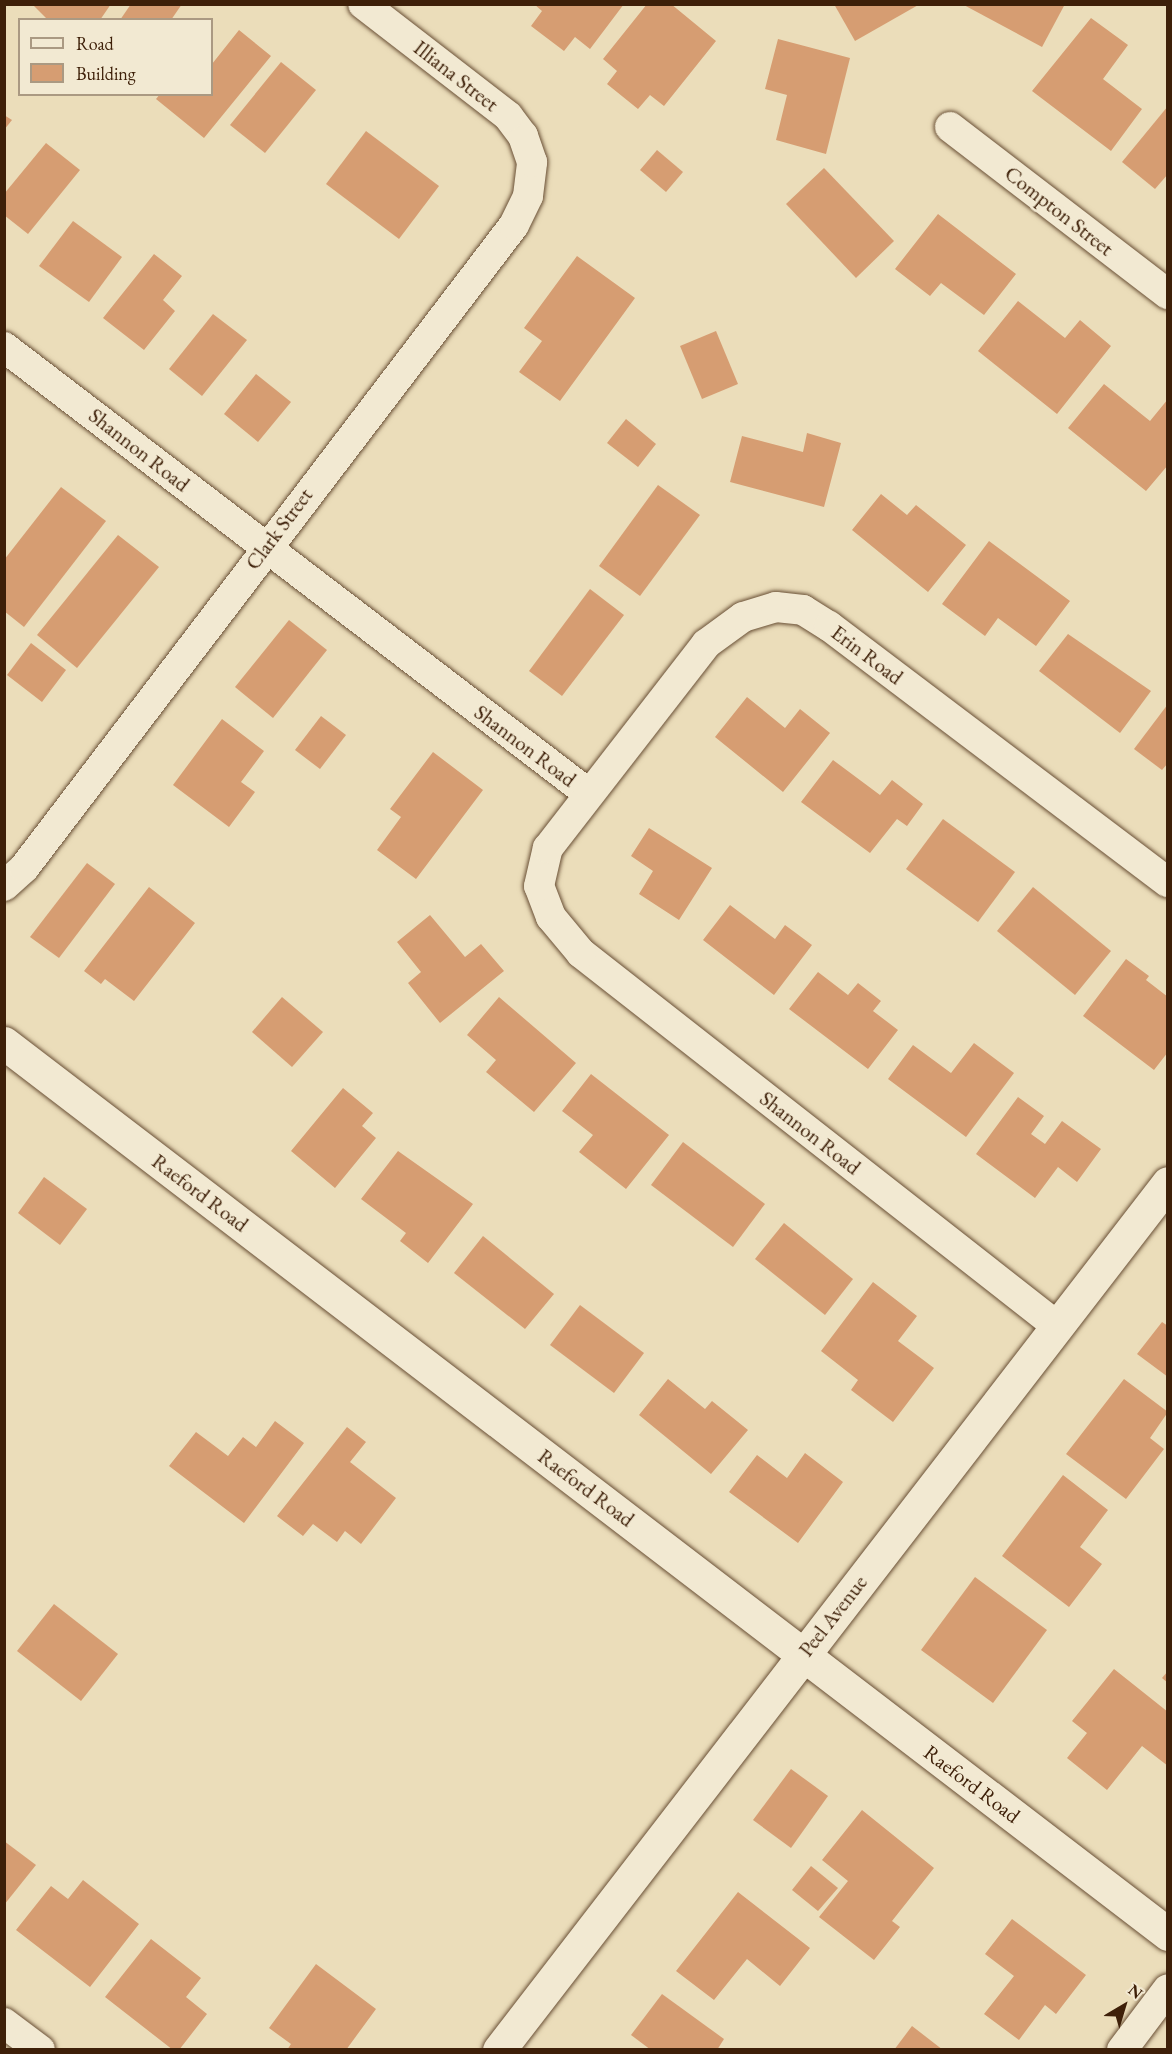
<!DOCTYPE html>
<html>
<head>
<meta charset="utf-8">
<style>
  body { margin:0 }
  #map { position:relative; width:1172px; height:2054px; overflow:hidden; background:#ebddba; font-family:"EB Garamond",serif }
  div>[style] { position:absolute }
  .building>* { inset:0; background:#d69d72 }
  .roads { filter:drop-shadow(0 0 2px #694f35) drop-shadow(0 0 2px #694f35) }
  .street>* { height:30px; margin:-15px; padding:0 15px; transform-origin:15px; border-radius:15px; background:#f2e9d2 }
  .secondary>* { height:33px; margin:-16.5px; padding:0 16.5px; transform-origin:16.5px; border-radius:16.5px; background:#f2e9d2 }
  span { translate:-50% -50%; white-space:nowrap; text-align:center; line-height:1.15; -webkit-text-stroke:5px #f2e9d2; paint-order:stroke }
  .street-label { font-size:21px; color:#3e2009 }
  .frame { position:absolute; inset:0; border:6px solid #3e2009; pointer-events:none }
  .legend { position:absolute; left:18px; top:18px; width:195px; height:78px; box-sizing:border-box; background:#f2e9d2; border:2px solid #aa9982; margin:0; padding:8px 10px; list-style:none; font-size:18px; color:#3e2009 }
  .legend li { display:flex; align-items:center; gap:12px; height:30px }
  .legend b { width:30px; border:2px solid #aa9982 }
  .north { position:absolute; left:1094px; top:1976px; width:60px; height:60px; -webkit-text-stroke:4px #f2e9d2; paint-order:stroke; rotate:38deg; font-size:16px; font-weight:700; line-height:24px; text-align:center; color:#3e2009 }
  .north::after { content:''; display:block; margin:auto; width:21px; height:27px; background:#3e2009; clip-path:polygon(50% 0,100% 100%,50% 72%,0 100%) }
</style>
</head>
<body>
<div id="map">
  <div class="building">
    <i style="clip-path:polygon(32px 4px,111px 4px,100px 20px,48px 20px)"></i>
    <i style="clip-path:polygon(131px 4px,182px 4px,171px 20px,120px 20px)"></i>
    <i style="clip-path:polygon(534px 4px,624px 4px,590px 49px,575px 37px,564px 51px,531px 26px,542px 11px)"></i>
    <i style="clip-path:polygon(647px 4px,671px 4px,716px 41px,664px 106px,650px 95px,638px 109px,607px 84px,617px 71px,603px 59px)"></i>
    <i style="clip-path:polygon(834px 4px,920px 4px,855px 41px)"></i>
    <i style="clip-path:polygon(962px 4px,1065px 4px,1042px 47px)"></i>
    <i style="clip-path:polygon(1091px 18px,1128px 45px,1103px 79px,1142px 109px,1111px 151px,1032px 91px)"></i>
    <i style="clip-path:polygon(239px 30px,271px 56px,204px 138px,156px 99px,160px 94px,212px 94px,212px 64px)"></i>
    <i style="clip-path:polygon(778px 39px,850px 58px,826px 154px,776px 140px,787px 95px,765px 89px)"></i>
    <i style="clip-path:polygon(281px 62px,316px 90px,265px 153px,230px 125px)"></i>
    <i style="clip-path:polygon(1168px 106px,1168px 174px,1155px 189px,1122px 162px)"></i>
    <i style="clip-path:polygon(4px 115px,12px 120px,4px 130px)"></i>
    <i style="clip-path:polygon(366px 131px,439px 186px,399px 239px,326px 184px)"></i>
    <i style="clip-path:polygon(46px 143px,80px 170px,28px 234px,4px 215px,4px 194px)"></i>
    <i style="clip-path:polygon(657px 150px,683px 172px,666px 192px,640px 170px)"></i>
    <i style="clip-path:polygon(824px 168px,894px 241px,856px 278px,786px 204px)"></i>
    <i style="clip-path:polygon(938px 214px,1016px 274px,984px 315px,941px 283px,930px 296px,895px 269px)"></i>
    <i style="clip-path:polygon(73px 221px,122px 257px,89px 302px,39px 266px)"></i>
    <i style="clip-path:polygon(154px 254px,182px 276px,163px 300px,175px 311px,144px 350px,103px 318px)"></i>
    <i style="clip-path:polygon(577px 256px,635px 298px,560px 401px,519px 372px,542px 341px,524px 328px)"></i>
    <i style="clip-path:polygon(1018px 301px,1065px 338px,1080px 320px,1111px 346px,1057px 414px,978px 351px)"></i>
    <i style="clip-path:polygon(213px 314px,247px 340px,202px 396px,169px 369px)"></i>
    <i style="clip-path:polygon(716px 331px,738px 384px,702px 399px,680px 346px)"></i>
    <i style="clip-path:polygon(256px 374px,291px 402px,258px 442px,224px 414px)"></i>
    <i style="clip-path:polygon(1104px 384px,1150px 421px,1168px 399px,1168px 465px,1146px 491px,1068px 428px)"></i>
    <i style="clip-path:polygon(626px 419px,656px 444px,638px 467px,607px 443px)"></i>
    <i style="clip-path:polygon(807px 433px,841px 443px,824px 507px,730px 482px,742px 436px,803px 452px)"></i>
    <i style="clip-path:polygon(658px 485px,700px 515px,640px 596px,599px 566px)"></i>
    <i style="clip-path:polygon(61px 487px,106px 521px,24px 627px,4px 611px,4px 560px)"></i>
    <i style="clip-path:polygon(881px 494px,907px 515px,916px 505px,966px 545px,928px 592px,852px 530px)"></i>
    <i style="clip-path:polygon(118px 535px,159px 567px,77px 668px,37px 635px)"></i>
    <i style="clip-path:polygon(989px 541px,1070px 601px,1036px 646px,998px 618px,985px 636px,942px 604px)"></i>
    <i style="clip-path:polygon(590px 589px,624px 615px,562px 696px,529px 671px)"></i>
    <i style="clip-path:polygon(289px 620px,327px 650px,273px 718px,235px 687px)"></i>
    <i style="clip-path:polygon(1068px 634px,1151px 691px,1120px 733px,1039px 671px)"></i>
    <i style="clip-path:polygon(31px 643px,66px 670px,42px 702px,7px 675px)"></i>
    <i style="clip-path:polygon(747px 697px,785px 728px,800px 709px,830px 733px,783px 792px,715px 737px)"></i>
    <i style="clip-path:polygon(1168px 704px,1168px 763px,1162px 770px,1134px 749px)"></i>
    <i style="clip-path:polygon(321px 716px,346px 735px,320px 769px,295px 750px)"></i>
    <i style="clip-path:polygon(222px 719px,264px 751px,241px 782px,255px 792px,229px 827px,173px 785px)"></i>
    <i style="clip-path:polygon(433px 752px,483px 790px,416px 879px,377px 850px,401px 817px,390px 809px)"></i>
    <i style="clip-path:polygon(833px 760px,880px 795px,892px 780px,923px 804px,907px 826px,897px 819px,870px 853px,801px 802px)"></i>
    <i style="clip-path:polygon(943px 819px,1015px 872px,978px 922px,906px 869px)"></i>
    <i style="clip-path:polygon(649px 828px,712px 868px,679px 920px,639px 894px,653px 871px,631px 856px)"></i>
    <i style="clip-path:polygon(87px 863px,115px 884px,59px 958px,30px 937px)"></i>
    <i style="clip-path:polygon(149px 887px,195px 923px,134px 1001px,105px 979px,101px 984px,84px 971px)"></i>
    <i style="clip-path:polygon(1033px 887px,1111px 951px,1075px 995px,997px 931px)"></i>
    <i style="clip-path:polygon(730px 905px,775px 939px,785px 925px,812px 945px,774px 995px,703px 940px)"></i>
    <i style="clip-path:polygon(430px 915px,465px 957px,481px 944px,504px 971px,440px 1023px,408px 983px,421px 972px,397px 942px)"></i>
    <i style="clip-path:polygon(1126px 959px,1149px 976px,1146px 980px,1168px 997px,1168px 1052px,1154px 1070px,1083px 1016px)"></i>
    <i style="clip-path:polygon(818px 972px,848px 995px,858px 983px,881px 1001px,873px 1011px,898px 1030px,868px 1069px,789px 1009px)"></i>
    <i style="clip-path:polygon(282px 997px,323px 1032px,292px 1067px,252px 1032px)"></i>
    <i style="clip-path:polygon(499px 997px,576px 1063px,534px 1112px,486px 1072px,496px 1060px,467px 1035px)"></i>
    <i style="clip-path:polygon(974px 1043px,1014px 1073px,966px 1137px,888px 1079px,913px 1045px,951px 1073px)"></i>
    <i style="clip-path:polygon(591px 1074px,669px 1135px,626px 1189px,579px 1152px,593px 1135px,562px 1111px)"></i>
    <i style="clip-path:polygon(343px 1088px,373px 1113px,362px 1126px,376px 1138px,335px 1188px,291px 1151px)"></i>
    <i style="clip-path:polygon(1018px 1097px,1044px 1116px,1031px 1134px,1045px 1144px,1062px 1121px,1101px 1149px,1077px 1182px,1058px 1167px,1035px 1198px,976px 1154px)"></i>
    <i style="clip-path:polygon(683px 1142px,765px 1204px,733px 1247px,651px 1185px)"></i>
    <i style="clip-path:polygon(398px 1151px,473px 1204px,428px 1263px,400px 1241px,406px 1233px,361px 1199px)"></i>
    <i style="clip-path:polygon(44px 1177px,87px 1209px,60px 1245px,18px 1213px)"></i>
    <i style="clip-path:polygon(784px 1223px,853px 1279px,825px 1315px,755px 1259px)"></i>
    <i style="clip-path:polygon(483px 1236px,554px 1294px,525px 1329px,454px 1273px)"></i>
    <i style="clip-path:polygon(873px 1282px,917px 1316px,898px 1341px,934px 1368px,893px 1422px,851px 1390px,858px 1380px,821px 1351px)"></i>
    <i style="clip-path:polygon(580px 1305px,644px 1353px,614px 1393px,550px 1345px)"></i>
    <i style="clip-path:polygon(1162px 1322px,1168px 1326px,1168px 1377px,1137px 1354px)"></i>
    <i style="clip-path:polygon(668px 1379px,705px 1409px,712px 1401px,748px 1430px,711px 1474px,639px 1415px)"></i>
    <i style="clip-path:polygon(1124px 1379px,1168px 1412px,1150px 1438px,1164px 1449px,1126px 1499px,1066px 1454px)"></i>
    <i style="clip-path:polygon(275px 1421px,304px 1443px,244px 1523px,169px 1466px,196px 1432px,228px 1456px,243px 1437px,256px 1447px)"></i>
    <i style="clip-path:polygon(347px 1427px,366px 1442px,350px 1462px,396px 1498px,361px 1544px,345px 1531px,337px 1542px,313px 1524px,303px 1536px,277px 1516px)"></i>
    <i style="clip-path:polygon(805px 1453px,843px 1482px,798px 1543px,729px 1492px,757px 1455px,787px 1478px)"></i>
    <i style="clip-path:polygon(1063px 1475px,1108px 1510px,1080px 1547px,1102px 1564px,1069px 1607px,1002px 1556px)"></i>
    <i style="clip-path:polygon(975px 1577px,1047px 1630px,993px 1703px,921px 1650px)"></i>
    <i style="clip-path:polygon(54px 1604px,118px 1654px,81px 1701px,17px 1651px)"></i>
    <i style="clip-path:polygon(1114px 1669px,1168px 1712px,1168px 1766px,1142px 1746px,1107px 1790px,1067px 1758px,1087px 1733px,1072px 1721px)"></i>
    <i style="clip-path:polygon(1168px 1671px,1168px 1683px,1162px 1678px)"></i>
    <i style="clip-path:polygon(791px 1769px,828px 1796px,791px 1848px,753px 1820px)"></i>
    <i style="clip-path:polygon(862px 1810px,934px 1868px,892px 1921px,900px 1927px,874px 1960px,819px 1917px,848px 1881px,822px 1860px)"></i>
    <i style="clip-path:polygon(4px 1841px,36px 1865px,4px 1905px)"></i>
    <i style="clip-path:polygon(811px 1866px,838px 1888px,818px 1911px,792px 1890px)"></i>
    <i style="clip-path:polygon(83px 1880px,139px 1924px,90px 1987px,16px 1930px,51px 1886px,68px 1899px)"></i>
    <i style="clip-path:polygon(738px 1892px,810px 1948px,780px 1986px,747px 1959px,714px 2000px,676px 1971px)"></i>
    <i style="clip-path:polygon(1012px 1919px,1086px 1975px,1056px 2014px,1045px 2005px,1019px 2040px,984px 2014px,1014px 1976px,985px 1954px)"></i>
    <i style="clip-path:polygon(151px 1939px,201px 1978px,186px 1997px,207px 2014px,179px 2050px,173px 2050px,105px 1997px)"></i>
    <i style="clip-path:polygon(316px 1964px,376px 2009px,346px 2050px,287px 2050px,291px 2044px,269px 2028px)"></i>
    <i style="clip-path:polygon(662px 1994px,724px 2039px,717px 2050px,651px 2050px,631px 2035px)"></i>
    <i style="clip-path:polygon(912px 2026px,943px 2050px,894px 2050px)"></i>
  </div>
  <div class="roads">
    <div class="street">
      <i style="left:950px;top:127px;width:275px;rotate:37.5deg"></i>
      <i style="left:4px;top:347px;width:736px;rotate:37.38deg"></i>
      <i style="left:4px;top:886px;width:27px;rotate:-42deg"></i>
      <i style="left:24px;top:868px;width:808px;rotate:-52.69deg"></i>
      <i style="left:514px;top:225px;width:32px;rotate:-64deg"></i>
      <i style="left:528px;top:196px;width:34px;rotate:-83deg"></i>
      <i style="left:532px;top:162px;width:28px;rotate:-109deg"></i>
      <i style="left:523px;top:136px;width:25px;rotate:-127deg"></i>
      <i style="left:508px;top:116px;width:183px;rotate:-142.3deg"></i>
      <i style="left:1057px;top:1326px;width:605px;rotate:-141.92deg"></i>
      <i style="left:581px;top:953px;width:47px;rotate:-129.8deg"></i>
      <i style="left:551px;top:917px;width:33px;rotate:-111deg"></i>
      <i style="left:539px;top:886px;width:39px;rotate:-77deg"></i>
      <i style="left:548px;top:848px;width:258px;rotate:-52.2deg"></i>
      <i style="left:706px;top:644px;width:46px;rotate:-36.1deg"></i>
      <i style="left:743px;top:617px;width:34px;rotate:-17deg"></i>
      <i style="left:776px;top:607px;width:27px;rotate:6deg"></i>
      <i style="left:803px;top:610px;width:31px;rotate:32deg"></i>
      <i style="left:829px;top:626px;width:425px;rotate:37.1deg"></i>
      <i style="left:4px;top:2023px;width:45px;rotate:36.9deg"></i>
      <i style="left:1122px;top:2050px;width:76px;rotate:-53deg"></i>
    </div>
    <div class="secondary">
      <i style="left:4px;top:1043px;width:1466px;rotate:37.43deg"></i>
      <i style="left:499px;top:2050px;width:1095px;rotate:-52.35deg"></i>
    </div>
  </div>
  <div class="street-label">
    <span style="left:456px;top:76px;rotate:38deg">Illiana Street</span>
    <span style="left:1059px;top:211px;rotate:38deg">Compton Street</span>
    <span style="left:139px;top:450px;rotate:38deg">Shannon Road</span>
    <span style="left:279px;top:529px;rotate:-53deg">Clark Street</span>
    <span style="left:867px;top:655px;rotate:37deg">Erin Road</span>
    <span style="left:525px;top:746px;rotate:37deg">Shannon Road</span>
    <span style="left:810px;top:1133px;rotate:38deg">Shannon Road</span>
    <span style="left:200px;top:1193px;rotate:37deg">Raeford Road</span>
    <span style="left:586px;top:1488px;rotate:37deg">Raeford Road</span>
    <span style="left:833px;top:1616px;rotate:-52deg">Peel Avenue</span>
    <span style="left:972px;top:1784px;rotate:37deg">Raeford Road</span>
  </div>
  <div class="frame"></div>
  <ul class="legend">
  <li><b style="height:8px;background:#f2e9d2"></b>Road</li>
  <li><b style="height:16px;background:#d69d72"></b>Building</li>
  </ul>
  <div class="north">N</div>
</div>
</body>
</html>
